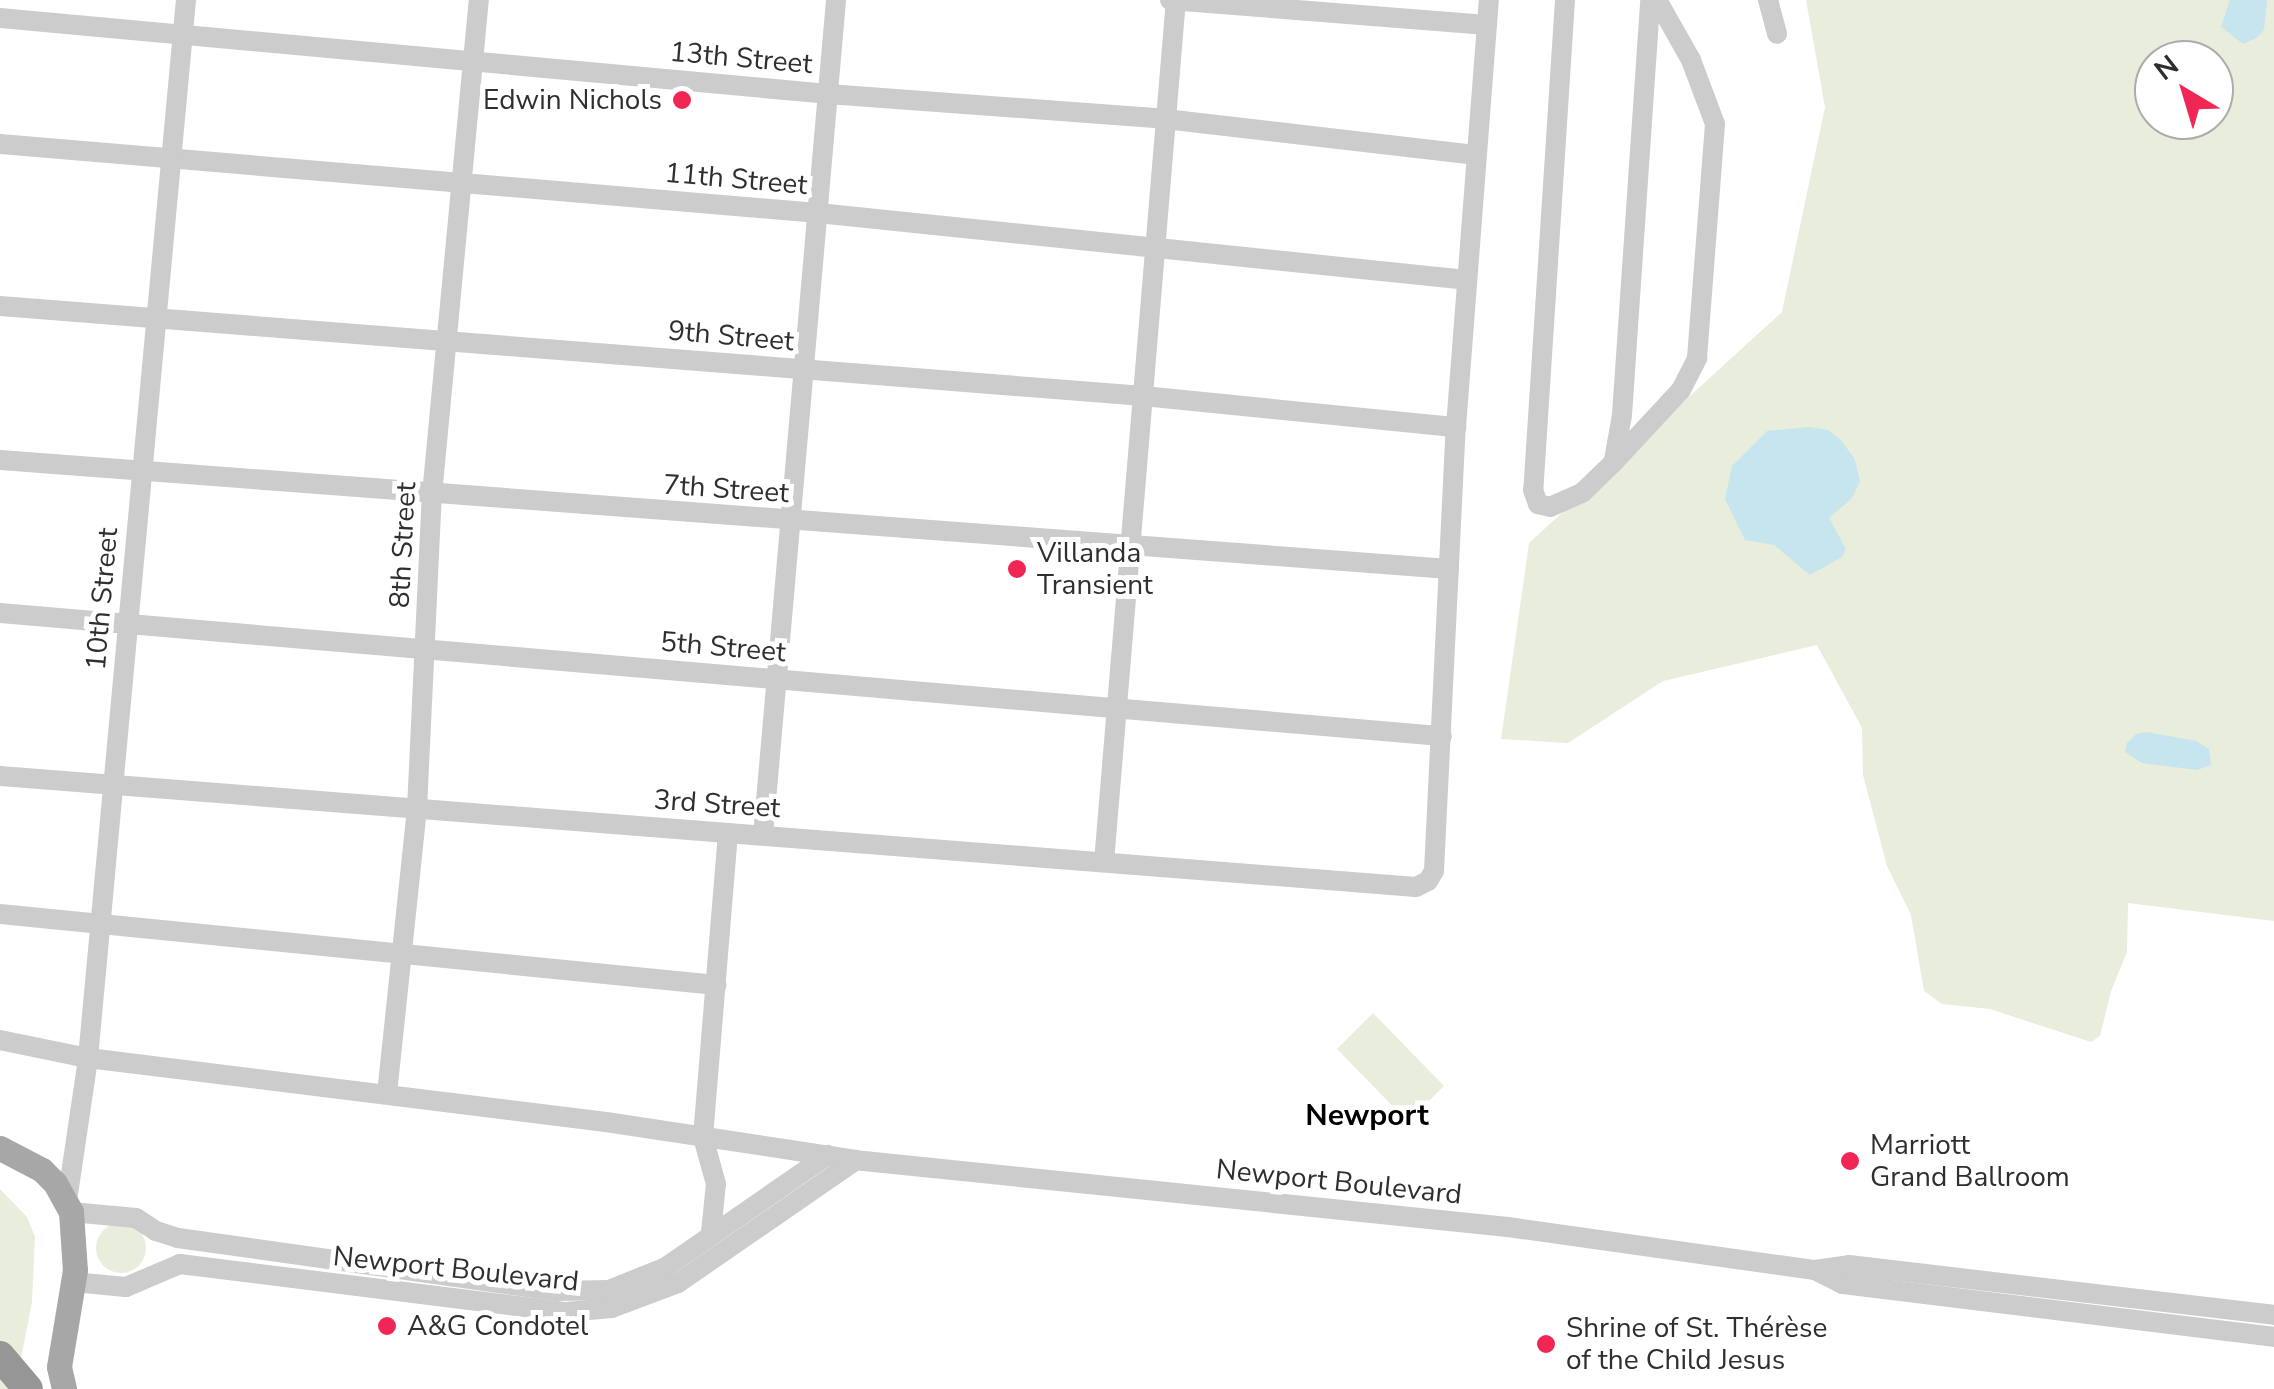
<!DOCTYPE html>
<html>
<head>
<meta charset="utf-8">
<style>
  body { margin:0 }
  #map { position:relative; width:2274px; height:1389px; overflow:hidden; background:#fff; font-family:"Nunito Sans",sans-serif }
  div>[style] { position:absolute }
  .green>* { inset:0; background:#e8eddc }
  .round { border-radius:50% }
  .water>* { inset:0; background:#c7e5ee }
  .minor>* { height:20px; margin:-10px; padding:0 10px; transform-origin:10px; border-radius:10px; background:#ccc }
  .major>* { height:25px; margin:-12.5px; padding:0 12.5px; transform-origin:12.5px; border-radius:12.5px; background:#a7a7a7 }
  .highway>* { height:30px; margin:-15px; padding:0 15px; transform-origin:15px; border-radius:15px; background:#969696 }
  .dots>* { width:28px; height:28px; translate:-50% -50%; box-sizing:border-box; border:5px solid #fff; border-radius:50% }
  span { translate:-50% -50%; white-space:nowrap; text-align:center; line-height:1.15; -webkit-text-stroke:10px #fff; paint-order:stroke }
  .street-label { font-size:28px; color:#2f2f2f }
  .poi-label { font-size:28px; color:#2f2f2f }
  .right { translate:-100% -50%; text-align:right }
  .left { translate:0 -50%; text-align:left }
  .neighbourhood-label { font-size:30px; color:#000; font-weight:700 }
  .north { position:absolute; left:2134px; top:40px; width:100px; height:100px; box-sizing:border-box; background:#fff; border:2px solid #acacac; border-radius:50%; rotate:322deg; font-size:28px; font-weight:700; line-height:40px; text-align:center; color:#2f2f2f }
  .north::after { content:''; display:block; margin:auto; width:35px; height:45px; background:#f02755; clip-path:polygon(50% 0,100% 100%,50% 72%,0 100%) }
</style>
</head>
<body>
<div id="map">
  <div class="green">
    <i style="clip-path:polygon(evenodd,1806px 0,2274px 0,2274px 921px,2128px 903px,2127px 952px,2111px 991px,2100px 1036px,2091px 1042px,1990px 1009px,1942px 1004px,1924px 991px,1911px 915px,1887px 866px,1863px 775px,1862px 728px,1817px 645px,1663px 681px,1568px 743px,1501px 739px,1529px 543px,1782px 312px,1825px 107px,1806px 0,2154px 60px,2214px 60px,2214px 120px,2154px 120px,2154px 60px)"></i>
    <i style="clip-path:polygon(1373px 1013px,1444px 1086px,1408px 1122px,1337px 1049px)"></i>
    <i style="clip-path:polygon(0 1189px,27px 1217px,35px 1237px,32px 1302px,15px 1389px,0 1389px)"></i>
    <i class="round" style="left:96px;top:1223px;width:50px;height:50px"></i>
  </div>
  <div class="water">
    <i style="clip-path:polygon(2230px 0,2267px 0,2264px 30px,2256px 38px,2243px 44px,2221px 27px)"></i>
    <i style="clip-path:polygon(1810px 427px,1828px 430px,1841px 440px,1855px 460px,1860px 481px,1852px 498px,1829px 518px,1846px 549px,1842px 557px,1810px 575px,1774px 545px,1745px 540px,1725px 499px,1732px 466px,1767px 431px)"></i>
    <i style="clip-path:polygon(2147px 732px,2196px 741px,2209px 749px,2211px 765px,2197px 770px,2142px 763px,2125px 752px,2127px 743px,2136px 734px)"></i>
  </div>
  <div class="minor">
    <i style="left:1170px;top:0;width:318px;rotate:4.5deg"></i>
    <i style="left:1565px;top:0;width:491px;rotate:93.7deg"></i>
    <i style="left:1533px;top:490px;width:15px;rotate:70deg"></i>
    <i style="left:1538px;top:504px;width:12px;rotate:14deg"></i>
    <i style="left:1550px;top:507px;width:35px;rotate:-24deg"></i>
    <i style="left:1582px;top:493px;width:45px;rotate:-44.1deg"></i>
    <i style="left:1614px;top:462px;width:98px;rotate:-47.1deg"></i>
    <i style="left:1681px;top:390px;width:36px;rotate:-63deg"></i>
    <i style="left:1697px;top:358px;width:235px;rotate:-85.6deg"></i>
    <i style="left:1715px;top:124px;width:68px;rotate:-110.6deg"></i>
    <i style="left:1691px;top:60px;width:69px;rotate:-119.5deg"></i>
    <i style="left:1768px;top:0;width:35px;rotate:75deg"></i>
    <i style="left:0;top:18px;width:831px;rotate:5.24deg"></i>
    <i style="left:828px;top:94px;width:338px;rotate:4.2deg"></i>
    <i style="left:1165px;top:119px;width:314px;rotate:6.6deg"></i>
    <i style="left:0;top:144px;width:821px;rotate:4.82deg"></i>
    <i style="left:818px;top:213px;width:652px;rotate:5.89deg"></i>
    <i style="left:0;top:306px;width:1147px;rotate:4.5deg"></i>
    <i style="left:1143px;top:396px;width:315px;rotate:5.7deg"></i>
    <i style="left:0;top:460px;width:1453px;rotate:4.3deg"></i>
    <i style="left:1614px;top:460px;width:46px;rotate:-79.9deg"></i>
    <i style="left:1622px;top:415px;width:416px;rotate:-86.1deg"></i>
    <i style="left:0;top:613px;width:1447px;rotate:4.88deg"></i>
    <i style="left:0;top:776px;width:1420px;rotate:4.48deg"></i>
    <i style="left:1416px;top:887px;width:13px;rotate:-27deg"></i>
    <i style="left:1428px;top:881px;width:12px;rotate:-59deg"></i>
    <i style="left:1434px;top:871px;width:445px;rotate:-87.2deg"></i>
    <i style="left:1456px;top:427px;width:428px;rotate:-85.6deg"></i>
    <i style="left:763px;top:835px;width:838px;rotate:-85deg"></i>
    <i style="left:1104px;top:862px;width:865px;rotate:-85.23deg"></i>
    <i style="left:0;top:914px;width:720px;rotate:5.66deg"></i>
    <i style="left:0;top:1040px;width:90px;rotate:11.6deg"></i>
    <i style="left:88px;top:1058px;width:522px;rotate:7.04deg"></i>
    <i style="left:606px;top:1122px;width:261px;rotate:8.6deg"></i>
    <i style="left:864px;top:1161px;width:647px;rotate:5.85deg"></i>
    <i style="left:1508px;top:1227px;width:310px;rotate:8deg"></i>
    <i style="left:1815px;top:1270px;width:34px;rotate:-8deg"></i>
    <i style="left:1849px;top:1265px;width:428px;rotate:6.7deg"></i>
    <i style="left:387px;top:1094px;width:287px;rotate:-84deg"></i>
    <i style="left:417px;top:809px;width:314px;rotate:-87.3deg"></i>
    <i style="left:432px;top:495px;width:497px;rotate:-84.6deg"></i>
    <i style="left:67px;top:1201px;width:145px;rotate:-81.6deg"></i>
    <i style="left:88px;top:1058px;width:1063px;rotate:-84.71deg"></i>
    <i style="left:71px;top:1212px;width:65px;rotate:5.3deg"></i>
    <i style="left:136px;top:1218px;width:24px;rotate:33deg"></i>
    <i style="left:156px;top:1231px;width:23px;rotate:18deg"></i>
    <i style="left:178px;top:1238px;width:382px;rotate:8deg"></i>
    <i style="left:556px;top:1291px;width:53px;rotate:-1.1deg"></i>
    <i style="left:609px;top:1290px;width:61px;rotate:-22deg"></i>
    <i style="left:666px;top:1267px;width:197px;rotate:-34.7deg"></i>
    <i style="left:711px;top:1232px;width:48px;rotate:-84.1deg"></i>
    <i style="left:716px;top:1184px;width:49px;rotate:-105.5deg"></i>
    <i style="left:703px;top:1137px;width:305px;rotate:-85.3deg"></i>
    <i style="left:1815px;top:1270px;width:31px;rotate:27deg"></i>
    <i style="left:1843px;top:1284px;width:434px;rotate:7deg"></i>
    <i style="left:73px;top:1282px;width:53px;rotate:5.4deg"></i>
    <i style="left:126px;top:1287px;width:59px;rotate:-23.1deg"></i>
    <i style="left:180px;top:1264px;width:389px;rotate:7.1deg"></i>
    <i style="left:566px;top:1312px;width:46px;rotate:-5deg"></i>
    <i style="left:612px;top:1308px;width:71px;rotate:-20.7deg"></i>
    <i style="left:678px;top:1283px;width:216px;rotate:-34.6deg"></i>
  </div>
  <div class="major">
    <i style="left:0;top:1148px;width:47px;rotate:27.6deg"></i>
    <i style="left:42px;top:1170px;width:18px;rotate:45deg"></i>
    <i style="left:55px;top:1183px;width:33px;rotate:61deg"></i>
    <i style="left:71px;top:1212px;width:58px;rotate:86.1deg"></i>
    <i style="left:75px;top:1270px;width:98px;rotate:99.4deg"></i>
    <i style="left:59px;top:1367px;width:23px;rotate:77deg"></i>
  </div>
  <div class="highway">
    <i style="left:0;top:1356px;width:43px;rotate:49.7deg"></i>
  </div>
  <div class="dots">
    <i style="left:682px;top:100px;background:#f02755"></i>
    <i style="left:1017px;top:569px;background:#f02755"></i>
    <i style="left:1850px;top:1161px;background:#f02755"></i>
    <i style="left:387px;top:1326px;background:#f02755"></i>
    <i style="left:1546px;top:1344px;background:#f02755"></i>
  </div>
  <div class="street-label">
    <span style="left:741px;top:58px;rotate:5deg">13th Street</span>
    <span style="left:736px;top:179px;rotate:5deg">11th Street</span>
    <span style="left:731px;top:336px;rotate:5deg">9th Street</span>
    <span style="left:726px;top:489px;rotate:4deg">7th Street</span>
    <span style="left:403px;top:545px;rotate:-87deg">8th Street</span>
    <span style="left:102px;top:599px;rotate:-85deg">10th Street</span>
    <span style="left:723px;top:647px;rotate:5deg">5th Street</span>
    <span style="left:717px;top:804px;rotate:4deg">3rd Street</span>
    <span style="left:1339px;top:1182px;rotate:6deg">Newport Boulevard</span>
    <span style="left:456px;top:1269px;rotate:6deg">Newport Boulevard</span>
  </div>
  <div class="poi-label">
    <span class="right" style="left:662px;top:100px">Edwin Nichols</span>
    <span class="left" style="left:1037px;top:569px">Villanda<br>Transient</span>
    <span class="left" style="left:1870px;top:1161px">Marriott<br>Grand Ballroom</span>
    <span class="left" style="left:407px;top:1326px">A&amp;G Condotel</span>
    <span class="left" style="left:1566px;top:1344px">Shrine of St. Thérèse<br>of the Child Jesus</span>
  </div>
  <div class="neighbourhood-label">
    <span style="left:1367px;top:1116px">Newport</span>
  </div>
  <div class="north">N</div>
</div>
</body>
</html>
